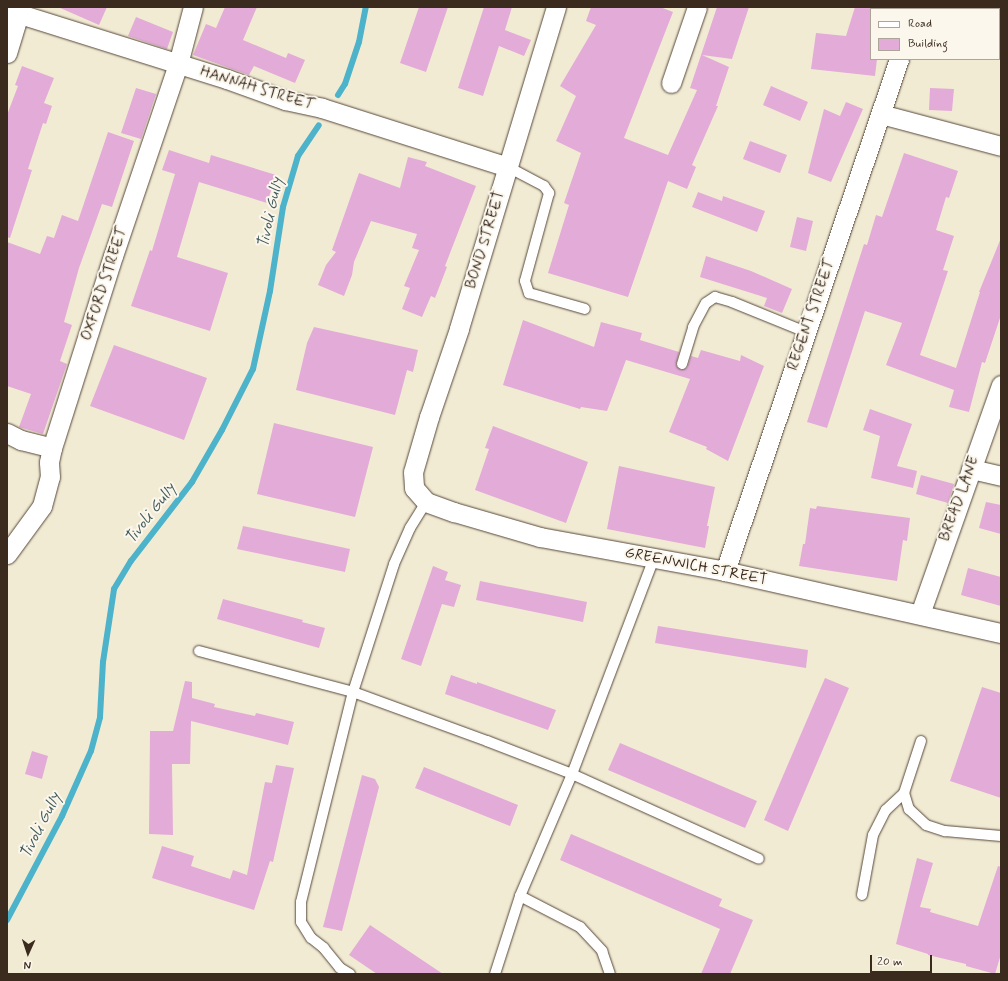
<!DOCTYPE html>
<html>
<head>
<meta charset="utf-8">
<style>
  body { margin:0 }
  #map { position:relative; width:1008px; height:981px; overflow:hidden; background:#f2ebd4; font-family:Mynerve,sans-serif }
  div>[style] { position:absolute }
  .stream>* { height:6px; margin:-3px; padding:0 3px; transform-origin:3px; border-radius:3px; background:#4cb3cb }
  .building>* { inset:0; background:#e3abd8 }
  .roads { filter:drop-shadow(0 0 1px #564739) drop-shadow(0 0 1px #564739) }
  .lane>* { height:10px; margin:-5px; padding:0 5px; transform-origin:5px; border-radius:5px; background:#fff }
  .street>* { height:19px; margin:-9.5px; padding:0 9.5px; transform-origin:9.5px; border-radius:9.5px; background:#fff }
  span { translate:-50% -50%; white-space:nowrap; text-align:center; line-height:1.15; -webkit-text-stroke:4px #fbf7ec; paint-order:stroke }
  .street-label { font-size:15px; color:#3b2a1e }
  .water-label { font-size:16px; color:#415a5b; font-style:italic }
  .frame { position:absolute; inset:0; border:8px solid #3b2a1e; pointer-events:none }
  .legend { position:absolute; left:870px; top:8px; width:130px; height:52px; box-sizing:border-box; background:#fbf7ec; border:1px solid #aea59a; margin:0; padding:5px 7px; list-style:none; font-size:12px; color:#3b2a1e }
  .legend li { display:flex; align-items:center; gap:8px; height:20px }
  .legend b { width:20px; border:1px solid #aea59a }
  .north { position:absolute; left:8px; top:933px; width:40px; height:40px; -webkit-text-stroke:3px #fbf7ec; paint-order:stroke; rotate:183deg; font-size:11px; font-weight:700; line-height:16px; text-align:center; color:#3b2a1e }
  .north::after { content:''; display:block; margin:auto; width:14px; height:18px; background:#3b2a1e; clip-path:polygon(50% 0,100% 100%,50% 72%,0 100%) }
  .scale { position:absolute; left:870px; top:955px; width:62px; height:18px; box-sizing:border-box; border:2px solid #3b2a1e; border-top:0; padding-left:5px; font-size:12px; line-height:14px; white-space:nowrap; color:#3b2a1e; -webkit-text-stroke:3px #fbf7ec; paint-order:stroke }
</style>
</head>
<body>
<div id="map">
  <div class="stream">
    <i style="left:338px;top:95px;width:13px;rotate:-58deg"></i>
    <i style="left:345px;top:84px;width:44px;rotate:-71.6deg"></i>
    <i style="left:359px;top:42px;width:36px;rotate:-79deg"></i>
    <i style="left:7px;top:920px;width:118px;rotate:-62.1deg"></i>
    <i style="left:62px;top:816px;width:71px;rotate:-66deg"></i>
    <i style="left:91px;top:751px;width:35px;rotate:-75deg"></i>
    <i style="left:100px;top:717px;width:55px;rotate:-86.9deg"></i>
    <i style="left:103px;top:662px;width:74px;rotate:-81.4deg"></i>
    <i style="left:114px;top:589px;width:33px;rotate:-59deg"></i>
    <i style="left:131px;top:561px;width:100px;rotate:-52.3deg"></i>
    <i style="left:192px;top:482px;width:60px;rotate:-60deg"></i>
    <i style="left:222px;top:430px;width:68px;rotate:-63.1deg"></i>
    <i style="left:253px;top:369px;width:80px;rotate:-77.7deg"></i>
    <i style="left:270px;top:291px;width:85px;rotate:-81.2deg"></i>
    <i style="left:283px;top:207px;width:53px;rotate:-73.6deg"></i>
    <i style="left:298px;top:156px;width:37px;rotate:-56deg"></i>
  </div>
  <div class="building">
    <i style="clip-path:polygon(58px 7px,107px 7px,99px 25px)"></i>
    <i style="clip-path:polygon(225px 7px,257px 7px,243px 40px,286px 58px,288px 53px,305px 60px,295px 83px,254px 66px,249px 75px,193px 55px,206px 24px,216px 28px)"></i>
    <i style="clip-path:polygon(419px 7px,448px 7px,426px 72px,400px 63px)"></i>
    <i style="clip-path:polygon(484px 7px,512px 7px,505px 30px,531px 40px,524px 56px,499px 46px,483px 96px,458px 88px)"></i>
    <i style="clip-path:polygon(591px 7px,660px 7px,673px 12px,624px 138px,668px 155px,697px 90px,690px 88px,717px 7px,749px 7px,732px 59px,702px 55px,729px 67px,716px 106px,718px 106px,692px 165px,696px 167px,687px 189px,668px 181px,628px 297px,548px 273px,569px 205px,564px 203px,581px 153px,556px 141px,576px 96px,560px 86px,596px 25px,586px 21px)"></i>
    <i style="clip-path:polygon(855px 7px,871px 7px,871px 59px,877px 59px,875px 76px,811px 69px,816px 33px,846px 36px)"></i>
    <i style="clip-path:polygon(136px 17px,173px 32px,167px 49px,128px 36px)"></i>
    <i style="clip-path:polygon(22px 66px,54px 78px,44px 103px,52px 106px,46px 124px,43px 123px,28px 169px,32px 170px,10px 238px,7px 237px,7px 115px,18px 86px,15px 85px)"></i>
    <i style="clip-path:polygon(771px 86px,808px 102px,800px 121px,763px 105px)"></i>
    <i style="clip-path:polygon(136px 88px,156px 94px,141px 139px,121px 133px)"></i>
    <i style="clip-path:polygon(930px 88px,954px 89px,952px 111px,929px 110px)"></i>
    <i style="clip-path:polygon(846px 102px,863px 109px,831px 182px,808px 173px,824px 109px,840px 116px)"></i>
    <i style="clip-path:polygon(108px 132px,134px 141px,112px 207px,102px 204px,79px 268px,64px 322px,72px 325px,60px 361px,67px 364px,43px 434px,19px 427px,31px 394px,7px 386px,7px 242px,40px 254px,47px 236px,54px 238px,62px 215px,78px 221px)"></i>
    <i style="clip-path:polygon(750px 141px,787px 155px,780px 173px,743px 159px)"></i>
    <i style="clip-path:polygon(169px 150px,209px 163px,211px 155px,276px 175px,267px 203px,199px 182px,177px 257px,228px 273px,210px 331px,131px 306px,150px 250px,152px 251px,175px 174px,162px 170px)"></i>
    <i style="clip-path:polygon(904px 153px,958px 171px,949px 198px,946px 197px,936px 230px,954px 236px,943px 270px,948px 271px,920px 355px,956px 368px,980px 292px,979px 292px,1001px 238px,1001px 315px,985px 363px,982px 362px,969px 412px,949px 407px,954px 390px,886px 365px,902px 323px,865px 311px,827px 428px,807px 422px,864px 244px,867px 245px,876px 215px,882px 217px)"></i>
    <i style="clip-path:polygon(408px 157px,427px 162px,425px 166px,476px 186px,445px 266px,447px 267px,435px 298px,431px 296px,422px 317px,402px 309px,410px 288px,404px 286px,419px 250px,412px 248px,417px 234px,371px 221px,354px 262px,352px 275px,344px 296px,318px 285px,326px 265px,336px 252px,332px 250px,359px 173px,400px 188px)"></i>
    <i style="clip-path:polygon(698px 192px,722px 201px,723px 196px,765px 211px,757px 232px,692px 207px)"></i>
    <i style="clip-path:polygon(797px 217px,813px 221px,806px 251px,790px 247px)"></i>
    <i style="clip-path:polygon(706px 256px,751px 271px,792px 289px,782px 313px,764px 306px,767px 298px,700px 277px)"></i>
    <i style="clip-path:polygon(523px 320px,594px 347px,601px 322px,642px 333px,640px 340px,679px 352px,676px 365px,681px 370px,687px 368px,691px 356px,698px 358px,701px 350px,740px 361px,741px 355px,764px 366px,728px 461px,706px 449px,707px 447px,669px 432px,690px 379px,626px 360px,607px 411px,581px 407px,580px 409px,503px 385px)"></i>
    <i style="clip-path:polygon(314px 327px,418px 350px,413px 372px,407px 370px,395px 415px,296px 390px,307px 343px)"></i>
    <i style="clip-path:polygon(114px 345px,207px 378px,184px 440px,90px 406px)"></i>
    <i style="clip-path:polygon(870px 409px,912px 424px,897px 466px,917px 471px,913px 488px,871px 478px,880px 436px,863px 430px)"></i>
    <i style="clip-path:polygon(274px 423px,373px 447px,355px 517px,257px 494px)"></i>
    <i style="clip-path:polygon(493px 426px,588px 462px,566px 523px,475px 490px,489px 449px,485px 448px)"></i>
    <i style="clip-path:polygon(619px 466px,715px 487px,707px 526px,709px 526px,705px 548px,607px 529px)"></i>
    <i style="clip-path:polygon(921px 475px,954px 484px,948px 503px,916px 494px)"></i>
    <i style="clip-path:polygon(986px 502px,1001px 505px,1001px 534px,979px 528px)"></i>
    <i style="clip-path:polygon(817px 506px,910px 518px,907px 541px,903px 540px,897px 581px,799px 566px,803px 544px,805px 544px,810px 508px,816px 509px)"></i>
    <i style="clip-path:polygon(243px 526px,350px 549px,345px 572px,237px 549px)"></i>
    <i style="clip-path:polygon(433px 566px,448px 572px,445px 580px,461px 585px,454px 607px,442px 604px,421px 666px,401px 659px)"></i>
    <i style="clip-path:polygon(968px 568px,1001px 577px,1001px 606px,961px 595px)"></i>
    <i style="clip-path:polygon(480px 581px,587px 602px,583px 622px,476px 600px)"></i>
    <i style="clip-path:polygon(223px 599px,303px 620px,302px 622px,325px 628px,319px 648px,217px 619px)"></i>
    <i style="clip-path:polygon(658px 626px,808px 650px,806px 668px,655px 643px)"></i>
    <i style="clip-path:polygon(451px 675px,477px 684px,477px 682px,556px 710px,548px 730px,445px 694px)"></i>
    <i style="clip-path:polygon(825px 678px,849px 688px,788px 831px,764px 820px)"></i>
    <i style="clip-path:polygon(185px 681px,192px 682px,192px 698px,215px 704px,214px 707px,255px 716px,256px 713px,294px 722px,288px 745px,191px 721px,190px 764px,172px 764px,173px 835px,149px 834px,150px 731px,173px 731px)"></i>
    <i style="clip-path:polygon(982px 687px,1001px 693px,1001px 798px,950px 781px)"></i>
    <i style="clip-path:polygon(620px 743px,757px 801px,745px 828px,608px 770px)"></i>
    <i style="clip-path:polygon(32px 751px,48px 756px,42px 779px,25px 774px)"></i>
    <i style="clip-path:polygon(276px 765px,294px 768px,273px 862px,270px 861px,254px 910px,152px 878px,162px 846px,194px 856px,191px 866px,230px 879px,233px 870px,247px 875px,265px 782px,272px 783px)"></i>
    <i style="clip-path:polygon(424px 767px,518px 805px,510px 826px,415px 788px)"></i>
    <i style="clip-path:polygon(362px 775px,375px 779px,379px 787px,342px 931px,323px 927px)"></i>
    <i style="clip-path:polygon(571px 834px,722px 899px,719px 906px,753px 920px,730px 974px,701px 974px,720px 929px,560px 860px)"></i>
    <i style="clip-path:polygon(917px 858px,933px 863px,920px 907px,931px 909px,930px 912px,978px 926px,998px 866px,1001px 867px,1001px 954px,995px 974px,966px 966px,966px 964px,928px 955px,928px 954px,896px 944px)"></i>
    <i style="clip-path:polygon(370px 925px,443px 974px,377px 974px,349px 955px)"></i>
  </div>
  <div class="roads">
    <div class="lane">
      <i style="left:508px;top:167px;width:41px;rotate:27.8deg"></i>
      <i style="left:544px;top:186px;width:9px;rotate:54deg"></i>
      <i style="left:549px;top:193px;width:91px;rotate:105.3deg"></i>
      <i style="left:525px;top:281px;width:13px;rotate:72deg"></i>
      <i style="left:529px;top:293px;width:58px;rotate:15.9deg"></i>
      <i style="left:682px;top:364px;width:39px;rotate:-73deg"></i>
      <i style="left:693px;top:327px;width:27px;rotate:-62deg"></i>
      <i style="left:706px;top:303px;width:11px;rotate:-34deg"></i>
      <i style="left:715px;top:297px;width:18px;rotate:16deg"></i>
      <i style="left:732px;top:302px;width:80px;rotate:22.1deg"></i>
      <i style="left:199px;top:651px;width:159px;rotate:14.9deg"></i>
      <i style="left:353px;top:692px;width:143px;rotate:20.1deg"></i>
      <i style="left:487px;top:741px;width:91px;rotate:21.2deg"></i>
      <i style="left:572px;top:774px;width:205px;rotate:24.4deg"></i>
      <i style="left:921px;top:741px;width:55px;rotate:108.1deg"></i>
      <i style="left:904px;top:793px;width:17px;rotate:73deg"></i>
      <i style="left:909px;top:809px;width:23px;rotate:43deg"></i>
      <i style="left:926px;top:825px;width:20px;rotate:18deg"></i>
      <i style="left:945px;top:831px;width:56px;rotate:5.1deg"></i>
      <i style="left:862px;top:895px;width:61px;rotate:-79.6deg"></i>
      <i style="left:873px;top:835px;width:28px;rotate:-63deg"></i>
      <i style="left:886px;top:810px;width:25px;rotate:-43deg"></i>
      <i style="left:520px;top:896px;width:68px;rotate:27.3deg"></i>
      <i style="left:580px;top:927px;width:33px;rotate:47deg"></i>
      <i style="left:602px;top:951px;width:24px;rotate:71deg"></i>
      <i style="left:350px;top:974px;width:12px;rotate:-149deg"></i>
      <i style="left:340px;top:968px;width:26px;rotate:-129deg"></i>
      <i style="left:324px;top:948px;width:16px;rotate:-142deg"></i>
      <i style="left:311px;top:938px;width:19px;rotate:-122deg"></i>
      <i style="left:301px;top:922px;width:20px;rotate:-90deg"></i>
      <i style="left:301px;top:902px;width:216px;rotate:-76.1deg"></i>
      <i style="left:353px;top:692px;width:134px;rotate:-72.2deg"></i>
      <i style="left:394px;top:564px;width:39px;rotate:-66deg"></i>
      <i style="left:410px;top:528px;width:31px;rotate:-58deg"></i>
      <i style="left:495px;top:974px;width:82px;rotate:-72.2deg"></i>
      <i style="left:520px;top:896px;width:133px;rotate:-66.9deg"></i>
      <i style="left:572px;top:774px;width:231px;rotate:-69.2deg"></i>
    </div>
    <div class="street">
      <i style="left:556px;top:7px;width:336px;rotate:106.8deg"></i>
      <i style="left:459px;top:329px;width:93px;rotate:108.8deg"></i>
      <i style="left:429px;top:417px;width:57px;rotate:106.2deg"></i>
      <i style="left:413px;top:472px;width:16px;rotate:86deg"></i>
      <i style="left:414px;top:488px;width:18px;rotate:49deg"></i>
      <i style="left:426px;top:502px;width:30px;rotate:20deg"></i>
      <i style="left:454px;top:512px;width:90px;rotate:16.2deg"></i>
      <i style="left:540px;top:537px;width:188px;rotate:10.4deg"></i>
      <i style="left:725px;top:571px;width:283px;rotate:12.7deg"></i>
      <i style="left:917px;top:9px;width:2px;rotate:-90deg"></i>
      <i style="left:7px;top:10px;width:231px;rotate:17.4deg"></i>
      <i style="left:227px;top:79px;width:62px;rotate:19.9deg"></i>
      <i style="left:285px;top:100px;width:38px;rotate:12deg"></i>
      <i style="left:322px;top:108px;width:195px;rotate:17.6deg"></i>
      <i style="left:7px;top:53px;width:48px;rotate:-73.1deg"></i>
      <i style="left:671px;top:83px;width:80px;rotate:-71.1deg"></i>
      <i style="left:881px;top:114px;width:124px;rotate:14.9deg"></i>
      <i style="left:7px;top:433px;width:16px;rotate:27deg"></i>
      <i style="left:21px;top:440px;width:32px;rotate:14deg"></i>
      <i style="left:971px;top:469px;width:31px;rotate:13deg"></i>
      <i style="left:7px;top:554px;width:59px;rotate:-53.9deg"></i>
      <i style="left:42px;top:506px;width:30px;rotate:-75deg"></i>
      <i style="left:50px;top:477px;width:15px;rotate:-94deg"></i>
      <i style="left:49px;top:462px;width:14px;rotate:-78deg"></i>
      <i style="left:52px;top:448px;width:201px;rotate:-72.4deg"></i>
      <i style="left:113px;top:256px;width:203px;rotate:-71.3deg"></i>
      <i style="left:178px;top:64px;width:59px;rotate:-75.3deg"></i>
      <i style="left:725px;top:571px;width:541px;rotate:-71.23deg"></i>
      <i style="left:920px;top:614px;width:243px;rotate:-70.5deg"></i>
    </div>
  </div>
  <div class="street-label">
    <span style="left:257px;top:89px;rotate:17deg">HANNAH STREET</span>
    <span style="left:486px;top:240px;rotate:-73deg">BOND STREET</span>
    <span style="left:105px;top:284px;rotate:-72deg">OXFORD STREET</span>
    <span style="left:812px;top:315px;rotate:-71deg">REGENT STREET</span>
    <span style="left:960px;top:499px;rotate:-70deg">BREAD LANE</span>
    <span style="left:696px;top:567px;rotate:11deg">GREENWICH STREET</span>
  </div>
  <div class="water-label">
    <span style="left:271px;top:213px;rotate:-78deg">Tivoli Gully</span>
    <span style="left:151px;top:514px;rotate:-52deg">Tivoli Gully</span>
    <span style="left:41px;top:826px;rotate:-63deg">Tivoli Gully</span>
  </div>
  <div class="frame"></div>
  <ul class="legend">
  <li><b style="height:5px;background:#fff"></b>Road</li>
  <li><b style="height:11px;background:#e3abd8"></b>Building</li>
  </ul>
  <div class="north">N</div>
  <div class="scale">20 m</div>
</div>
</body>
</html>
